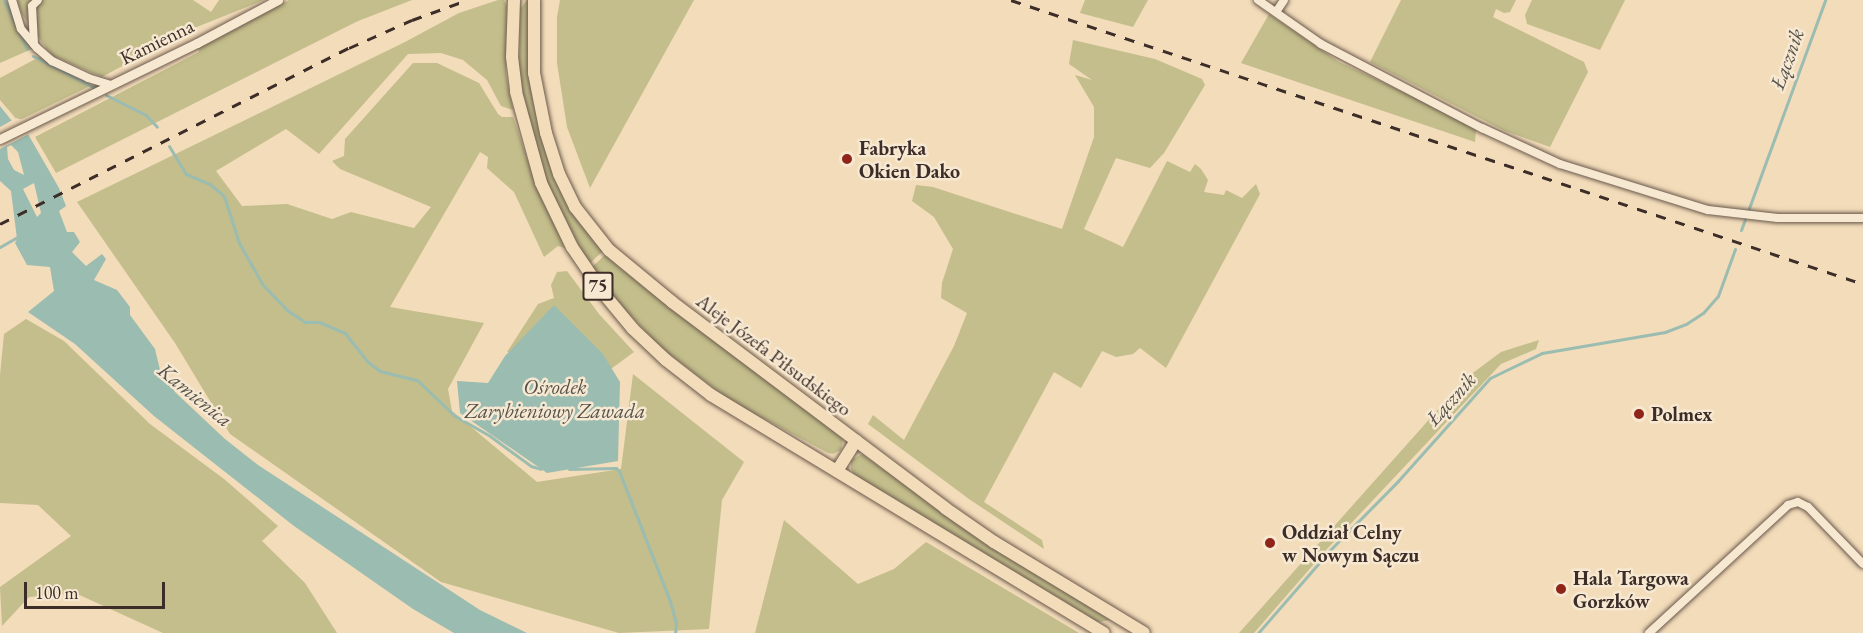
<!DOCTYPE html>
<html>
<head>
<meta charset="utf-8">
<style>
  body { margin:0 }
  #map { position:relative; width:1863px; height:633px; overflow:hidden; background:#f3dcba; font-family:"EB Garamond",serif }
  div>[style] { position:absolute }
  .green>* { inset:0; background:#c3be8b }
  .water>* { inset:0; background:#9bbcb0 }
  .pier>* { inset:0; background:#f3dcba }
  .stream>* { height:3px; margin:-1.5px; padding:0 1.5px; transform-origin:1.5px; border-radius:1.5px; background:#9bbcb0 }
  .roads { filter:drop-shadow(0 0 2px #6a594c) drop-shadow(0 0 2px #6a594c) }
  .minor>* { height:8px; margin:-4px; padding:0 4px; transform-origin:4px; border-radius:4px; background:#f7e8d2 }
  .tertiary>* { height:9px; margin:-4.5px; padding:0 4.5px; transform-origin:4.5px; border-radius:4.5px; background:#f7e8d2 }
  .primary>* { height:12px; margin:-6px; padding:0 6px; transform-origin:6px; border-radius:6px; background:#f3dcba }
  .rail>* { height:3px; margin-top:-1.5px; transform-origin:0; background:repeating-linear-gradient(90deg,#3c2d28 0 10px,transparent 0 20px) }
  .dots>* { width:16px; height:16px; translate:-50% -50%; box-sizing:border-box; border:3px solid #f7e8d2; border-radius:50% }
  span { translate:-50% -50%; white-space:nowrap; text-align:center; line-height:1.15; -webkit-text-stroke:5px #f7e8d2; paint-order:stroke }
  .shield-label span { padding:2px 4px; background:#f7e8d2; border:2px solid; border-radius:4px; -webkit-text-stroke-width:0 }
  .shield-label { font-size:18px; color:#3c2d28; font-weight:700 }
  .street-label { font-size:20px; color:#3c2d28 }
  .poi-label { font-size:20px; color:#3c2d28; font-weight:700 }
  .left { translate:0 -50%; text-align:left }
  .water-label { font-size:21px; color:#54514a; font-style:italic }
  .scale { position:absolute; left:24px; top:582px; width:141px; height:27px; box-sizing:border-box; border:3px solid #3c2d28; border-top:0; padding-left:8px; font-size:18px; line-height:21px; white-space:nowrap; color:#3c2d28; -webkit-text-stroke:4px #f7e8d2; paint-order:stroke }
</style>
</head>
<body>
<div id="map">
  <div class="green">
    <i style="clip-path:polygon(0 0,6px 0,18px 30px,34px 48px,0 63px)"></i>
    <i style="clip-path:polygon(17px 0,193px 0,211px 12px,219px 0,264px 0,187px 31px,102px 77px,51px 55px,22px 14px)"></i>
    <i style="clip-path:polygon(289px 0,412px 0,358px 21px,56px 173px,35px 137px,199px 52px,198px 47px)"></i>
    <i style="clip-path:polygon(498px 0,504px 0,507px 6px,506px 75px,513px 110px,501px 106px,487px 80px,463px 60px,441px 53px,408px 54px,319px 154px,286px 129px,216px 171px,242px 206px,287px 204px,332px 219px,351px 212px,414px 228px,431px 207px,340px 169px,332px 161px,344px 156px,345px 139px,413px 63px,437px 63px,479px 83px,498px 114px,502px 117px,513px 117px,532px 173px,565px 248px,558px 246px,544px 257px,514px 192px,487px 168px,488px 157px,480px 152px,390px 307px,484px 323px,448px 389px,452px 411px,537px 482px,621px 469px,633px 374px,744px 462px,722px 500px,709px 629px,619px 633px,441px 582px,230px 434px,175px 343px,77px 202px,405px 42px,459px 13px)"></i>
    <i style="clip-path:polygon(527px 0,529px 0,529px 73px,534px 107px,542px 137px,568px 205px,603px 251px,589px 264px,554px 200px,541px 166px,519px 79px,520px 3px,521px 8px)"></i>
    <i style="clip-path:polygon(560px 0,694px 0,590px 188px,567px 127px,557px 63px,557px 17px)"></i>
    <i style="clip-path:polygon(1085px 0,1148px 0,1133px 27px,1080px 13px)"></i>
    <i style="clip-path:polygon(1401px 0,1516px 0,1510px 12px,1504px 13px,1496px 9px,1493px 17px,1584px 62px,1588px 72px,1550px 147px,1505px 131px,1370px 62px)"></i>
    <i style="clip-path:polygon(1532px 0,1625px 0,1600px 50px,1527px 24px,1525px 15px)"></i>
    <i style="clip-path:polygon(1269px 14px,1339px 62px,1419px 99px,1476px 130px,1475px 142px,1241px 63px)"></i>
    <i style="clip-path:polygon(1073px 40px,1155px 59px,1202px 79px,1205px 85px,1164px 153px,1150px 168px,1116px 158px,1084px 229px,1123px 247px,1167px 161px,1190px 172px,1195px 164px,1201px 169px,1208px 180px,1204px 192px,1224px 195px,1226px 190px,1242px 198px,1256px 184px,1260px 194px,1166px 368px,1140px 348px,1133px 354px,1116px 357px,1102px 351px,1081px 388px,1054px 372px,984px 502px,1042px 540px,1044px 549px,969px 499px,868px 424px,873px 415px,904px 440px,954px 346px,967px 313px,941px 298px,942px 283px,953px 249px,934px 217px,912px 201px,916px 185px,933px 187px,1062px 229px,1094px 137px,1094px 107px,1075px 75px,1092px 80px,1069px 64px)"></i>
    <i style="clip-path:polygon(41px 56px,51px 67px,92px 85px,18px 121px,0 100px,0 78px)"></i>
    <i style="clip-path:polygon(605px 255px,650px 292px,836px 432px,843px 439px,841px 450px,833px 454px,828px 453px,731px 401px,660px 347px,614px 298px,591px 268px)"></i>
    <i style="clip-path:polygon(567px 271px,599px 314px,634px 352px,604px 374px,532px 355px,507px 352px,538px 304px,554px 298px,551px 285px,557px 272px)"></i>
    <i style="clip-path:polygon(26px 319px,64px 341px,150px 424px,224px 479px,278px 526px,262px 541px,305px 583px,337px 633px,163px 633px,75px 593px,29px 597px,2px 626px,0 587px,71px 536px,38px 505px,0 503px,0 375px,4px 334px)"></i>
    <i style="clip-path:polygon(1539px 340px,1536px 349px,1501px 364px,1327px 549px,1254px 633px,1239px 633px,1466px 378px,1501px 352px)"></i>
    <i style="clip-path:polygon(862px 454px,972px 533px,1110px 620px,1098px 622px,854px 474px,851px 469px,851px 460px)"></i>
    <i style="clip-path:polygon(784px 520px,858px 584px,894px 569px,926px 542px,1079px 633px,755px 633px)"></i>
  </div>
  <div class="water">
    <i style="clip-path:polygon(evenodd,0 106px,12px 121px,21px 122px,59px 188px,66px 206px,59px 211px,67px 232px,74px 232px,80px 242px,72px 252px,86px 266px,102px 254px,106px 259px,94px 280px,117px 290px,130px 307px,130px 315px,155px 349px,161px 374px,176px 393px,225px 439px,258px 465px,480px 610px,527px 633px,454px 633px,413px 609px,294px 526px,154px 416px,75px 344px,28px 312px,54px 291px,50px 267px,27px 265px,15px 243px,17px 239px,11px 191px,0 181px,0 106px,11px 145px,18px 152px,24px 175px,14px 170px,8px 159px,7px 147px,11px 145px,0 106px,34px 183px,41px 213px,37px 217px,23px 189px,34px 183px)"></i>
    <i style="clip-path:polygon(554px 305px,603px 354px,620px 382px,618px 461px,547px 473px,460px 413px,457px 381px,488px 383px,505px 356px)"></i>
  </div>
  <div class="pier">
    <i style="clip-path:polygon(16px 118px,24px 120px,31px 133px,0 149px,0 127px)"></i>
  </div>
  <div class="stream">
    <i style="left:4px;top:0;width:54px;rotate:64.9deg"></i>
    <i style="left:33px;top:56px;width:68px;rotate:27.3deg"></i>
    <i style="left:106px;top:95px;width:45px;rotate:26.6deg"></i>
    <i style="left:146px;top:115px;width:16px;rotate:47deg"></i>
    <i style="left:169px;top:146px;width:33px;rotate:59deg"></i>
    <i style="left:186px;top:174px;width:26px;rotate:23deg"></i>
    <i style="left:210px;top:184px;width:18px;rotate:41deg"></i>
    <i style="left:224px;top:196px;width:49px;rotate:72.3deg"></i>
    <i style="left:239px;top:243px;width:48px;rotate:60.3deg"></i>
    <i style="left:263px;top:285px;width:35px;rotate:46deg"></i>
    <i style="left:287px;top:310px;width:22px;rotate:34deg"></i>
    <i style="left:305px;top:322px;width:14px"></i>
    <i style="left:319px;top:322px;width:28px;rotate:23deg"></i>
    <i style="left:345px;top:333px;width:37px;rotate:52deg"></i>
    <i style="left:368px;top:362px;width:15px;rotate:37deg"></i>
    <i style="left:380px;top:371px;width:38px;rotate:14deg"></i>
    <i style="left:417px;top:380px;width:52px;rotate:43.5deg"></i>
    <i style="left:455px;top:416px;width:40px;rotate:29.7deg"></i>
    <i style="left:490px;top:436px;width:51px;rotate:36.2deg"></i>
    <i style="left:531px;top:466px;width:10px;rotate:17deg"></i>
    <i style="left:1741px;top:230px;width:245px;rotate:-69.9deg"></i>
    <i style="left:0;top:247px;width:22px;rotate:-30deg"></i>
    <i style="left:569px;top:469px;width:47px;rotate:-1.2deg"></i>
    <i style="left:616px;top:468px;width:4px;rotate:45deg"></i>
    <i style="left:619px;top:471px;width:140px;rotate:68.6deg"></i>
    <i style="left:670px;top:601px;width:24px;rotate:75deg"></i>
    <i style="left:676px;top:624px;width:9px;rotate:96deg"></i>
    <i style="left:1258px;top:633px;width:111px;rotate:-49deg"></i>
    <i style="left:1331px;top:549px;width:95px;rotate:-45.4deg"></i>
    <i style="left:1398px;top:481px;width:138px;rotate:-48.2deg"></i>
    <i style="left:1490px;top:378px;width:58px;rotate:-25.7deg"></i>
    <i style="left:1542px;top:353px;width:125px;rotate:-9.7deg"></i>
    <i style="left:1665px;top:332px;width:22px;rotate:-21deg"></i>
    <i style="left:1686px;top:324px;width:20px;rotate:-33deg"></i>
    <i style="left:1703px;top:313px;width:23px;rotate:-49deg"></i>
    <i style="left:1718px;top:296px;width:50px;rotate:-70.1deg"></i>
  </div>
  <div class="roads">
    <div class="minor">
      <i style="left:12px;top:0;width:30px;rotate:73deg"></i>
      <i style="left:21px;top:29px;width:25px;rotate:50deg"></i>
      <i style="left:37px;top:48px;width:20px;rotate:41deg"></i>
      <i style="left:52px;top:61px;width:40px;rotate:25deg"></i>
      <i style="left:88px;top:78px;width:24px;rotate:17deg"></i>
      <i style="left:1258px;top:0;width:77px;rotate:34.9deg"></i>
      <i style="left:1321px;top:44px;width:182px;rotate:27.6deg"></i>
      <i style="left:1482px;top:128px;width:86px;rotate:24.8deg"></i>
      <i style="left:1560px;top:164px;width:155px;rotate:17.3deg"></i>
      <i style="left:1708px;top:210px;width:70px;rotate:6.5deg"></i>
      <i style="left:1778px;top:218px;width:85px"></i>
      <i style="left:1276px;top:12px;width:14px;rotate:-56deg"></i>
      <i style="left:34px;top:44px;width:38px;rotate:-93deg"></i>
      <i style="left:32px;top:6px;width:8px;rotate:-45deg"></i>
      <i style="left:1649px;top:633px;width:189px;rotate:-42.6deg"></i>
      <i style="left:1788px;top:505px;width:10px;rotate:-17deg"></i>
      <i style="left:1798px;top:502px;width:11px;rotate:27deg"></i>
      <i style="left:1808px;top:507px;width:79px;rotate:46deg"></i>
    </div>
    <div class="tertiary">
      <i style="left:0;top:139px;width:219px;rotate:-26deg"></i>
      <i style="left:197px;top:43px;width:92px;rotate:-28deg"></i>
    </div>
    <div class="primary">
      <i style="left:514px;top:0;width:57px;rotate:92deg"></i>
      <i style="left:512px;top:57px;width:35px;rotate:83deg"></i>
      <i style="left:516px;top:92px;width:94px;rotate:74.6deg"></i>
      <i style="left:541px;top:183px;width:71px;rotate:64.2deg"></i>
      <i style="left:572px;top:247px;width:57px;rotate:55.8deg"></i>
      <i style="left:604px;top:294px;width:45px;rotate:50.4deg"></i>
      <i style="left:633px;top:329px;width:45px;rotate:43.2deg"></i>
      <i style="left:666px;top:360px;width:57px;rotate:37.9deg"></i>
      <i style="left:711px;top:395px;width:459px;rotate:31.2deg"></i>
      <i style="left:534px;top:0;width:73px;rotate:90deg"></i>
      <i style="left:534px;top:73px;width:61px;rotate:78.7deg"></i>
      <i style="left:546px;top:133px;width:43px;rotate:72.4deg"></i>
      <i style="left:559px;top:174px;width:37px;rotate:64deg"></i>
      <i style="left:575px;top:207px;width:55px;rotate:51.7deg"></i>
      <i style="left:609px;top:250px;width:82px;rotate:39.5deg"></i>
      <i style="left:672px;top:302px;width:342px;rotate:37deg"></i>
      <i style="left:945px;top:508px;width:60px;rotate:34.8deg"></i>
      <i style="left:994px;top:542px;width:175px;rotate:31.2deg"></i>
      <i style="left:837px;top:471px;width:36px;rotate:-58deg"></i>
    </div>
  </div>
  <div class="rail">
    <i style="left:1011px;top:0;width:898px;rotate:18.43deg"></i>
    <i style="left:0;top:224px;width:391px;rotate:-26.8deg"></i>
    <i style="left:349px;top:48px;width:69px;rotate:-24deg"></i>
    <i style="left:412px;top:20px;width:59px;rotate:-20deg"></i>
  </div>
  <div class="dots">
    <i style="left:847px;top:159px;background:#8f2418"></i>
    <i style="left:1639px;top:414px;background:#8f2418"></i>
    <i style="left:1270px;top:543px;background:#8f2418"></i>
    <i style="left:1561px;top:589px;background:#8f2418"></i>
  </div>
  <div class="shield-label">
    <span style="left:598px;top:286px">75</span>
  </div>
  <div class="street-label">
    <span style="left:157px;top:42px;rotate:-26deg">Kamienna</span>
    <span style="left:774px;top:355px;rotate:37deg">Aleje Józefa Piłsudskiego</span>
  </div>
  <div class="poi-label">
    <span class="left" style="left:859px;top:160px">Fabryka<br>Okien Dako</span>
    <span class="left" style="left:1651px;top:414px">Polmex</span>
    <span class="left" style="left:1282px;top:544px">Oddział Celny<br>w Nowym Sączu</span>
    <span class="left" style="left:1573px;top:590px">Hala Targowa<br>Gorzków</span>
  </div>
  <div class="water-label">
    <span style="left:1787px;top:59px;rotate:-70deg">Łącznik</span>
    <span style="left:555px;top:399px">Ośrodek<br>Zarybieniowy Zawada</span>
    <span style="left:195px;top:395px;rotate:39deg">Kamienica</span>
    <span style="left:1451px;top:399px;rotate:-48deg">Łącznik</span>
  </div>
  <div class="scale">100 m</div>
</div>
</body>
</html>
